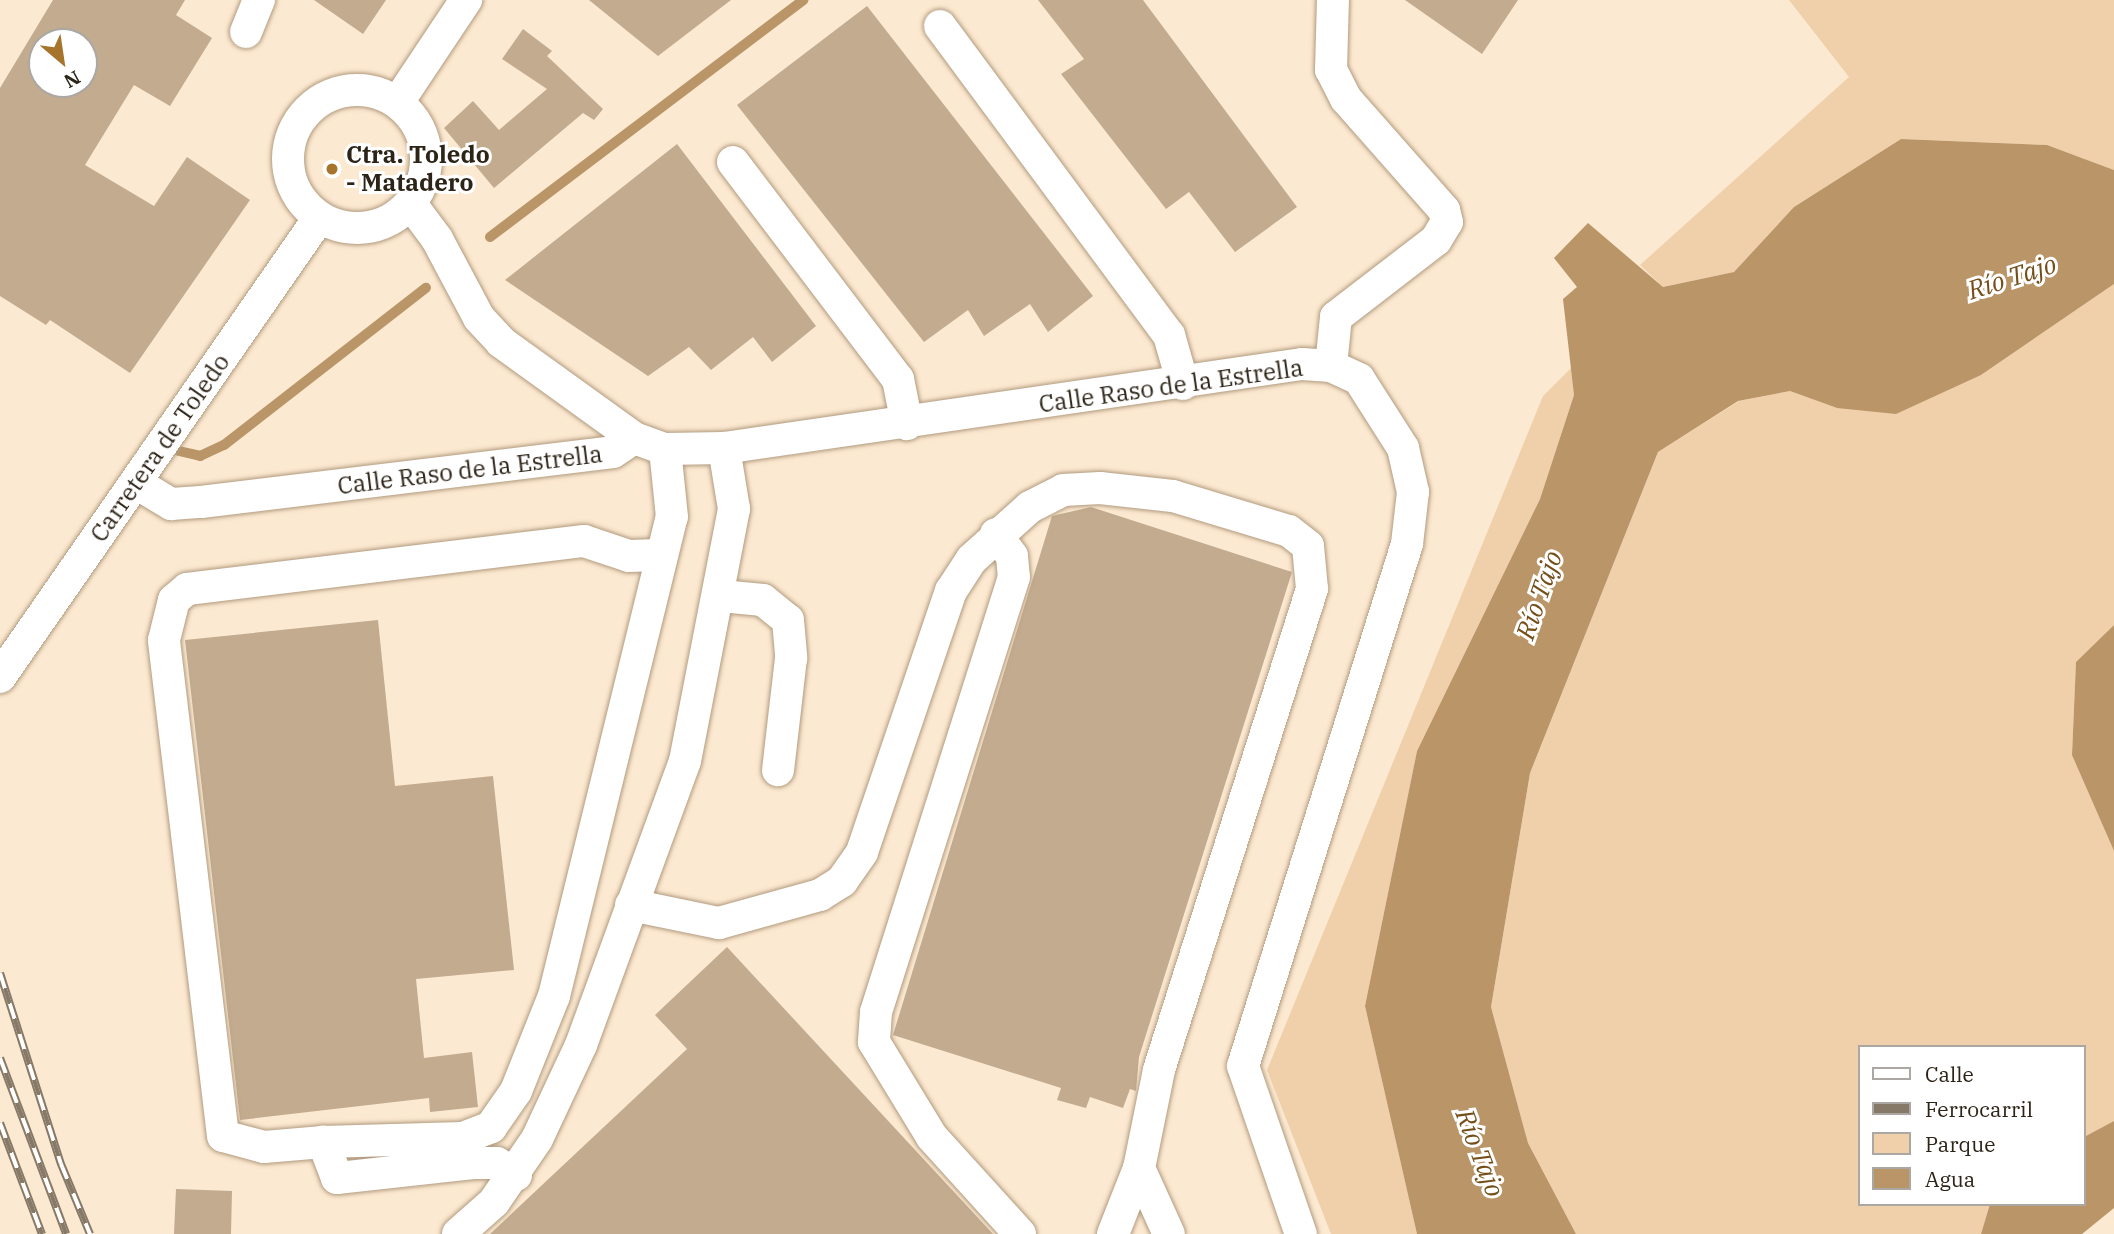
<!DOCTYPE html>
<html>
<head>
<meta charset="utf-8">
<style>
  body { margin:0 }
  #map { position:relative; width:2114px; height:1234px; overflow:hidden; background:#fce9d1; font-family:"IBM Plex Serif",serif }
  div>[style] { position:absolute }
  .green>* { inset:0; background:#f0d0aa }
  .water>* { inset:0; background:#b99568 }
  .stream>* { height:10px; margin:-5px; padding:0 5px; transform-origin:5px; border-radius:5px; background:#b99568 }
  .building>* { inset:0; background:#c2ab8f }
  .roads { filter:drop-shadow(0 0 2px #b19b7f) drop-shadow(0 0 2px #b19b7f) }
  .minor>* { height:32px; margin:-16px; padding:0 16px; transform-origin:16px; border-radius:16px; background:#fff }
  .minor>.ring { margin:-16px; padding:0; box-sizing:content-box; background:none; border:32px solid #fff; border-radius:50% }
  .rail>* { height:8px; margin-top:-4px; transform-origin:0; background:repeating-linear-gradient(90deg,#fff 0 16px,#877968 0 32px); box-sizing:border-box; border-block:2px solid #877968 }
  .dots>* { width:19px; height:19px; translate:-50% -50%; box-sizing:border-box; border:4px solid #fff; border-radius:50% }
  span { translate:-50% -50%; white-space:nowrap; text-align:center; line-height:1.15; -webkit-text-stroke:6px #fff; paint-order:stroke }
  .poi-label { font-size:24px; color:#2d2418; font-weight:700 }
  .left { translate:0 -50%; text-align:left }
  .street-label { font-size:24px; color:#2d2418 }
  .water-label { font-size:26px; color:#744f1a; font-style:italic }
  .legend { position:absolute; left:1858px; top:1045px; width:228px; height:161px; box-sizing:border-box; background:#fff; border:2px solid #aba7a3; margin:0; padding:9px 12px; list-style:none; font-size:21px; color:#2d2418 }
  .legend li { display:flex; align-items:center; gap:14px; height:35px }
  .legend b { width:35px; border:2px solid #aba7a3 }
  .north { position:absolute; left:28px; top:28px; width:70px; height:70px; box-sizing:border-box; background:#fff; border:2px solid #aba7a3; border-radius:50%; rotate:151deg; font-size:19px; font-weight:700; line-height:28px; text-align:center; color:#2d2418 }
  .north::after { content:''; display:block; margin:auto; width:24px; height:32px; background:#a6742a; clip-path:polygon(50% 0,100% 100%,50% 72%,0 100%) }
</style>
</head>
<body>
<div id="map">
  <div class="green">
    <i style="clip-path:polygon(1789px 0,2114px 0,2114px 170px,2047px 145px,1901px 139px,1794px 207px,1734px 272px,1663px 287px,1640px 265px,1849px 77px)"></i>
    <i style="clip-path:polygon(2114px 284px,2114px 625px,2076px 662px,2072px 754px,2114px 851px,2114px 1121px,2084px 1137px,2084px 1047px,1860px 1047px,1860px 1204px,1990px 1204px,1981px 1234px,1576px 1234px,1528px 1143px,1491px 1007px,1530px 773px,1658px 452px,1739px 401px,1790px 391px,1837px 408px,1981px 375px)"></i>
    <i style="clip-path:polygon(1572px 367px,1574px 395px,1540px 499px,1417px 751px,1365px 1006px,1417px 1234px,1331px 1234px,1267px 1070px,1543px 396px)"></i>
  </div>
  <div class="water">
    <i style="clip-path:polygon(1901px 139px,2047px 145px,2114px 170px,2114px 284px,1981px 375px,1896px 414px,1837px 408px,1790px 391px,1738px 401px,1658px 452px,1530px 773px,1491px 1007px,1528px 1143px,1576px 1234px,1417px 1234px,1365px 1006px,1417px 751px,1540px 499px,1574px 395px,1563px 299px,1577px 287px,1554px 258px,1588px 223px,1663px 287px,1734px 272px,1794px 207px)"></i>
    <i style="clip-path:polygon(2114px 625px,2114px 851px,2072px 755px,2076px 662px)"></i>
    <i style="clip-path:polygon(2114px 1121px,2114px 1208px,2082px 1234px,1981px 1234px,1990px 1204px,2084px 1204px,2084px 1137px)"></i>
  </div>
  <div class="stream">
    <i style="left:490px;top:237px;width:393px;rotate:-37.1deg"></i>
    <i style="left:179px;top:451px;width:22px;rotate:13deg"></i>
    <i style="left:200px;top:456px;width:26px;rotate:-25deg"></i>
    <i style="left:224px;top:445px;width:256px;rotate:-37.9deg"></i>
  </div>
  <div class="building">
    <i style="clip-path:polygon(evenodd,53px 0,185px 0,176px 15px,212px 38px,170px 106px,134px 85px,85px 165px,154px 206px,187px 157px,250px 200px,130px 373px,50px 320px,46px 325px,0 296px,0 88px,53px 0,42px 42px,84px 42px,84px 84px,42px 84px,42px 42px)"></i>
    <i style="clip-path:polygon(314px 0,386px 0,363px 34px)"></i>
    <i style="clip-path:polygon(589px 0,731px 0,658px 56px)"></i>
    <i style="clip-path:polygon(1038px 0,1143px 0,1297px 207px,1235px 252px,1189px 192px,1166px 209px,1061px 74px,1084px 59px)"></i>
    <i style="clip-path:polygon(1405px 0,1518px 0,1482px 54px)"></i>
    <i style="clip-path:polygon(867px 6px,1093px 296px,1048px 332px,1030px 304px,984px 336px,968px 310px,924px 342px,737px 105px)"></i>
    <i style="clip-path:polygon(523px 29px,552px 51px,547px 56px,603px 109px,594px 120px,583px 113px,494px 188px,444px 128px,473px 101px,499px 130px,547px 89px,502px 59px)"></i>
    <i style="clip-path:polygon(677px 144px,816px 326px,772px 362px,753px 337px,711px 370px,689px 347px,648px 376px,505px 280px)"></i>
    <i style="clip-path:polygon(1091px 507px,1292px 572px,1139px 1057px,1136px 1091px,1130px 1089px,1123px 1108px,1090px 1097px,1086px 1108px,1057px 1100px,1061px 1088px,893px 1035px,1052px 516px)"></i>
    <i style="clip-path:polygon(378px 620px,395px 786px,493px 776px,514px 970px,416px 979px,424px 1058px,472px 1052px,478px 1107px,430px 1112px,429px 1098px,240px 1120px,185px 640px)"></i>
    <i style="clip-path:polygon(727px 947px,993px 1234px,490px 1234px,687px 1049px,655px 1015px)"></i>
    <i style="clip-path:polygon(176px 1189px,232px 1191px,231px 1234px,174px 1234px)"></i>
  </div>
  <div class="roads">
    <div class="minor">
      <i style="left:940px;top:26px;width:385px;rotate:53.5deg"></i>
      <i style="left:1169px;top:335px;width:51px;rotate:74.1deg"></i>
      <i style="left:246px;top:32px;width:35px;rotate:-68deg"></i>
      <i class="ring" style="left:288px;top:90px;width:106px;height:106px"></i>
      <i style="left:398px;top:102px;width:123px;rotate:-56.3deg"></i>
      <i style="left:733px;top:162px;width:273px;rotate:52.8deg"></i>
      <i style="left:898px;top:379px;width:46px;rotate:78.7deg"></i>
      <i style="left:411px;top:204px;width:44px;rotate:53.4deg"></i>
      <i style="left:437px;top:239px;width:89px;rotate:62deg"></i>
      <i style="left:479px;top:318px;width:33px;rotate:47deg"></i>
      <i style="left:501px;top:342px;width:164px;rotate:35.8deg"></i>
      <i style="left:1331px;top:366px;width:49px;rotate:-84.2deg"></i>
      <i style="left:1336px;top:317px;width:126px;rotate:-37.6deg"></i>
      <i style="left:1436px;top:240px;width:21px;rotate:-59deg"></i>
      <i style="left:1447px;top:222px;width:12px;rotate:-104deg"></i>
      <i style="left:1444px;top:210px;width:148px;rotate:-131.4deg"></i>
      <i style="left:1346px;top:99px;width:33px;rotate:-117deg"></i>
      <i style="left:1331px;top:70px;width:70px;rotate:-88.4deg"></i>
      <i style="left:136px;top:483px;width:41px;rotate:31deg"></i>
      <i style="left:171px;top:504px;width:30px;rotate:-4deg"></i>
      <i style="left:201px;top:502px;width:415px;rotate:-6.9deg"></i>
      <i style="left:613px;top:452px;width:25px;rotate:-34deg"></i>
      <i style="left:634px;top:438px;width:33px;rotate:20deg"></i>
      <i style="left:665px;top:449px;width:59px;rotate:-1deg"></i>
      <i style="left:724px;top:448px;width:584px;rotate:-8.27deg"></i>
      <i style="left:1302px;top:364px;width:29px;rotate:4deg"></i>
      <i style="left:1331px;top:366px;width:31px;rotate:25deg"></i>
      <i style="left:1359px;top:379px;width:82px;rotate:57.5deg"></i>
      <i style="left:1403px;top:448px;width:45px;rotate:77.2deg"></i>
      <i style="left:1413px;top:492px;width:52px;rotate:96.6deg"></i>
      <i style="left:1407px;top:544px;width:547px;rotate:107.44deg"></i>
      <i style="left:1243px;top:1066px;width:178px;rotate:71deg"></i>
      <i style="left:996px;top:534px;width:27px;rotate:54deg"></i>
      <i style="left:1012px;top:556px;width:21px;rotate:85deg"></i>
      <i style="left:1014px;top:577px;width:456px;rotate:107.6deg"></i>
      <i style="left:876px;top:1012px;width:30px;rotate:94deg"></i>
      <i style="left:874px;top:1042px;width:111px;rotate:58.6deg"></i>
      <i style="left:932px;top:1137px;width:131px;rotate:47.8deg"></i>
      <i style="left:721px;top:596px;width:42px;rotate:5.4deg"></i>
      <i style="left:763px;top:600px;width:32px;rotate:39deg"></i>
      <i style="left:788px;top:620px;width:38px;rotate:85deg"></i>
      <i style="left:791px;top:658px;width:113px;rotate:96.6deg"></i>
      <i style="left:0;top:677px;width:559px;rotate:-55.2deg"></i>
      <i style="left:631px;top:905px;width:90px;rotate:11.6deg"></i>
      <i style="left:719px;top:923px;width:105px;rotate:-15.5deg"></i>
      <i style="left:820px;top:895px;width:26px;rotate:-32deg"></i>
      <i style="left:842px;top:881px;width:35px;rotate:-55deg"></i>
      <i style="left:862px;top:852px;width:276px;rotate:-71.2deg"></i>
      <i style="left:951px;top:591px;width:38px;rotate:-57deg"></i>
      <i style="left:972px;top:559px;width:78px;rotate:-41.9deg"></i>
      <i style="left:1030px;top:507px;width:37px;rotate:-27deg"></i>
      <i style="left:1063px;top:490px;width:37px;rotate:-3deg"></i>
      <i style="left:1100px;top:488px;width:73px;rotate:6.3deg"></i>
      <i style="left:1173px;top:496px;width:121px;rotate:16.8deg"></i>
      <i style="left:1289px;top:531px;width:24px;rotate:38deg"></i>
      <i style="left:1308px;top:546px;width:43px;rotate:84.7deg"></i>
      <i style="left:1312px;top:589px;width:505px;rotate:107.65deg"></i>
      <i style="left:1159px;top:1070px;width:100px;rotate:101.5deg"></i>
      <i style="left:1139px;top:1168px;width:71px;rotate:111.5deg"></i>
      <i style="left:323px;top:1142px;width:59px;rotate:175.2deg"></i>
      <i style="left:264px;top:1147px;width:42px;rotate:-165deg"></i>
      <i style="left:223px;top:1136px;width:499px;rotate:-96.8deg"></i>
      <i style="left:164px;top:640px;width:41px;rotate:-76deg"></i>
      <i style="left:174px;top:600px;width:17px;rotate:-40deg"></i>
      <i style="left:187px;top:589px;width:400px;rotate:-6.9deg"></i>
      <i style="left:584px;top:541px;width:47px;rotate:18.4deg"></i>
      <i style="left:629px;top:556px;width:30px;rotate:-2deg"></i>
      <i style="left:1139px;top:1168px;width:72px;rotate:65.6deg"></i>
      <i style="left:516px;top:1175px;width:22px;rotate:-148deg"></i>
      <i style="left:497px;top:1163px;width:24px;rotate:180deg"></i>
      <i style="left:473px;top:1163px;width:137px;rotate:173.7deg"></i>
      <i style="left:337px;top:1178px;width:39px;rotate:-111deg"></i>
      <i style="left:323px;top:1142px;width:140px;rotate:-1.6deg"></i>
      <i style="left:463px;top:1138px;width:30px;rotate:-21deg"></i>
      <i style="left:491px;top:1127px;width:44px;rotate:-55.2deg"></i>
      <i style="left:516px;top:1091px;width:102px;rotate:-68.2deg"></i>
      <i style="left:554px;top:996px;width:493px;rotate:-76.2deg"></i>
      <i style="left:672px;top:517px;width:68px;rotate:-95.9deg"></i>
      <i style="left:458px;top:1234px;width:48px;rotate:-41.6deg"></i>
      <i style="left:494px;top:1202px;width:76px;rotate:-55.7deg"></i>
      <i style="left:537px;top:1139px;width:104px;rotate:-64.9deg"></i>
      <i style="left:581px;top:1045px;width:302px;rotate:-69.9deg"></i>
      <i style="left:685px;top:761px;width:257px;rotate:-79deg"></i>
      <i style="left:734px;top:509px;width:62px;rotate:-99.3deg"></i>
    </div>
  </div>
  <div class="rail">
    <i style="left:0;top:973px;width:201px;rotate:72.3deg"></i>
    <i style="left:61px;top:1164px;width:76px;rotate:67.5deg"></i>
    <i style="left:0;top:1058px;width:188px;rotate:69.4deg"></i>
    <i style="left:0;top:1123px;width:119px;rotate:69.3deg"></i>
  </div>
  <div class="dots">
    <i style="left:332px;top:169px;background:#a6742a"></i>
  </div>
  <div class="poi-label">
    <span class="left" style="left:346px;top:169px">Ctra. Toledo<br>- Matadero</span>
  </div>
  <div class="street-label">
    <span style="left:1171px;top:386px;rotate:-8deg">Calle Raso de la Estrella</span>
    <span style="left:160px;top:448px;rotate:-55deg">Carretera de Toledo</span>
    <span style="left:470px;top:470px;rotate:-7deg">Calle Raso de la Estrella</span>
  </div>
  <div class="water-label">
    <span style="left:2012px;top:277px;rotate:-18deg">Río Tajo</span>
    <span style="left:1539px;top:595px;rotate:-71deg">Río Tajo</span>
    <span style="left:1480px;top:1153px;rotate:69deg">Río Tajo</span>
  </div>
  <ul class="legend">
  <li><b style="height:9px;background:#fff"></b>Calle</li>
  <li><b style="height:9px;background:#877968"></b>Ferrocarril</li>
  <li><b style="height:19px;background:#f0d0aa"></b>Parque</li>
  <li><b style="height:19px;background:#b99568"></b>Agua</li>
  </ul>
  <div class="north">N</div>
</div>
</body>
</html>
